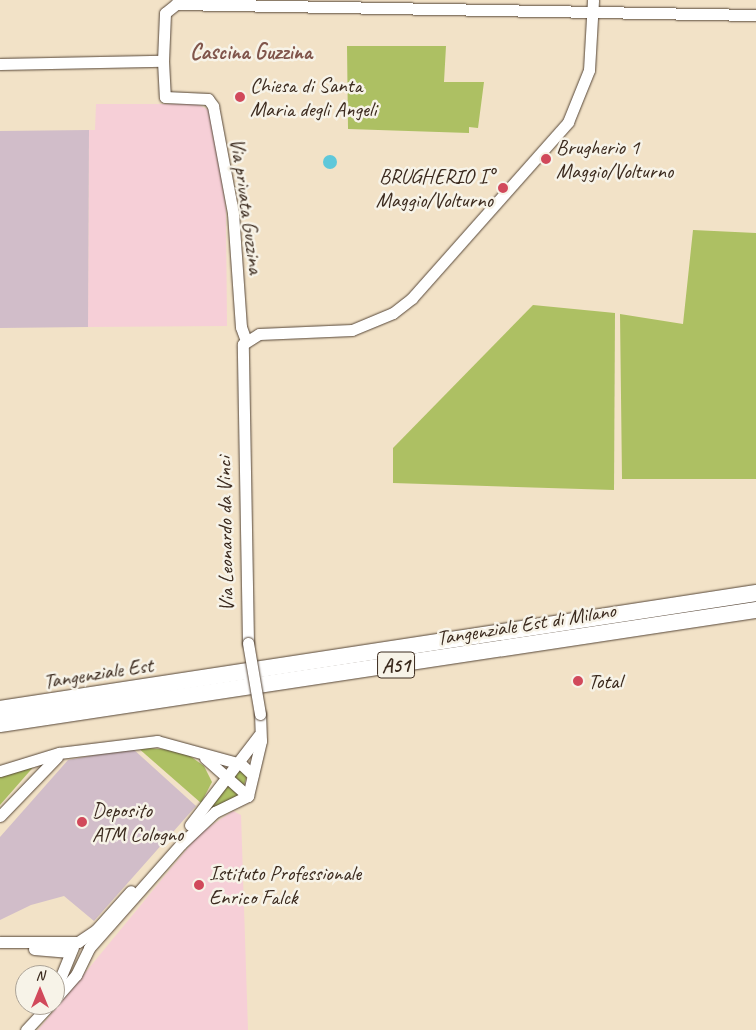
<!DOCTYPE html>
<html>
<head>
<meta charset="utf-8">
<style>
  body { margin:0 }
  #map { position:relative; width:756px; height:1030px; overflow:hidden; background:#f2e2c7; font-family:Caveat,sans-serif }
  div>[style] { position:absolute }
  .built>* { inset:0; background:#f6cfd7 }
  .industrial>* { inset:0; background:#d1bdc9 }
  .green>* { inset:0; background:#adc063 }
  .water>* { inset:0; background:#5fc8da }
  .round { border-radius:50% }
  .roads { filter:drop-shadow(0 0 1px #564637) drop-shadow(0 0 1px #564637) }
  .minor>* { height:11px; margin:-5.5px; padding:0 5.5px; transform-origin:5.5px; border-radius:5.5px; background:#fff }
  .highway>* { height:16px; margin:-8px; padding:0 8px; transform-origin:8px; border-radius:8px; background:#fff }
  .bridges { filter:drop-shadow(0 0 1px #564637) drop-shadow(0 0 1px #564637) }
  .minor-bridge>* { height:11px; margin:-5.5px; padding:0 5.5px; transform-origin:5.5px; border-radius:5.5px; background:#fff }
  .dots>* { width:14px; height:14px; translate:-50% -50%; box-sizing:border-box; border:2px solid #f7f3e8; border-radius:50% }
  span { translate:-50% -50%; white-space:nowrap; text-align:center; line-height:1.15; -webkit-text-stroke:5px #f7f3e8; paint-order:stroke }
  .shield-label span { padding:1px 4px; background:#f7f3e8; border:1px solid; border-radius:4px; -webkit-text-stroke-width:0 }
  .shield-label { font-size:20px; color:#3b2a1e; font-weight:700 }
  .poi-label { font-size:21px; color:#3b2a1e }
  .left { translate:0 -50%; text-align:left }
  .right { translate:-100% -50%; text-align:right }
  .street-label { font-size:21px; color:#3b2a1e }
  .neighbourhood-label { font-size:22px; color:#80554b; font-weight:700 }
  .north { position:absolute; left:15px; top:965px; width:50px; height:50px; box-sizing:border-box; background:#f7f3e8; border:1px solid #aca397; border-radius:50%; rotate:0deg; font-size:14px; font-weight:700; line-height:20px; text-align:center; color:#3b2a1e }
  .north::after { content:''; display:block; margin:auto; width:18px; height:22px; background:#d1495b; clip-path:polygon(50% 0,100% 100%,50% 72%,0 100%) }
</style>
</head>
<body>
<div id="map">
  <div class="built">
    <i style="clip-path:polygon(96px 104px,197px 104px,211px 111px,226px 209px,227px 326px,88px 327px,89px 130px,95px 130px)"></i>
    <i style="clip-path:polygon(233px 811px,241px 815px,248px 1030px,38px 1030px,200px 833px)"></i>
  </div>
  <div class="industrial">
    <i style="clip-path:polygon(89px 130px,88px 327px,0 328px,0 131px)"></i>
    <i style="clip-path:polygon(132px 748px,196px 806px,94px 921px,64px 896px,31px 905px,0 920px,0 837px,68px 760px)"></i>
  </div>
  <div class="green">
    <i style="clip-path:polygon(347px 46px,446px 46px,444px 82px,484px 82px,478px 128px,469px 127px,469px 133px,348px 129px)"></i>
    <i style="clip-path:polygon(693px 230px,756px 233px,756px 479px,622px 479px,620px 314px,683px 324px)"></i>
    <i style="clip-path:polygon(533px 305px,615px 313px,614px 490px,393px 483px,393px 448px)"></i>
    <i style="clip-path:polygon(137px 747px,183px 751px,204px 766px,212px 782px,201px 803px)"></i>
    <i style="clip-path:polygon(36px 764px,0 805px,0 777px)"></i>
    <i style="clip-path:polygon(237px 767px,248px 772px,244px 785px,232px 777px)"></i>
    <i style="clip-path:polygon(229px 783px,241px 796px,209px 813px,206px 811px)"></i>
  </div>
  <div class="water">
    <i class="round" style="left:312.5px;top:108.5px;width:11px;height:11px"></i>
    <i class="round" style="left:323px;top:155px;width:14px;height:14px"></i>
  </div>
  <div class="roads">
    <div class="minor">
      <i style="left:163px;top:61px;width:36px;rotate:87deg"></i>
      <i style="left:165px;top:97px;width:43px;rotate:2.7deg"></i>
      <i style="left:208px;top:99px;width:9px;rotate:54deg"></i>
      <i style="left:213px;top:106px;width:109px;rotate:79.4deg"></i>
      <i style="left:233px;top:213px;width:114px;rotate:86deg"></i>
      <i style="left:241px;top:327px;width:15px;rotate:70deg"></i>
      <i style="left:0;top:64px;width:163px;rotate:-1.1deg"></i>
      <i style="left:163px;top:61px;width:48px;rotate:-87.6deg"></i>
      <i style="left:165px;top:13px;width:14px;rotate:-39deg"></i>
      <i style="left:176px;top:4px;width:580px;rotate:1.09deg"></i>
      <i style="left:248px;top:643px;width:299px;rotate:-91deg"></i>
      <i style="left:243px;top:344px;width:19px;rotate:-32deg"></i>
      <i style="left:259px;top:334px;width:93px;rotate:-2.5deg"></i>
      <i style="left:352px;top:330px;width:44px;rotate:-22.5deg"></i>
      <i style="left:393px;top:313px;width:24px;rotate:-38deg"></i>
      <i style="left:412px;top:298px;width:235px;rotate:-48.4deg"></i>
      <i style="left:568px;top:122px;width:56px;rotate:-68deg"></i>
      <i style="left:589px;top:70px;width:70px;rotate:-86.7deg"></i>
      <i style="left:205px;top:758px;width:57px;rotate:41.5deg"></i>
      <i style="left:0;top:771px;width:62px;rotate:-17deg"></i>
      <i style="left:59px;top:753px;width:99px;rotate:-7deg"></i>
      <i style="left:157px;top:741px;width:87px;rotate:15.3deg"></i>
      <i style="left:241px;top:764px;width:16px;rotate:43deg"></i>
      <i style="left:0;top:816px;width:82px;rotate:-46deg"></i>
      <i style="left:190px;top:825px;width:113px;rotate:-52.5deg"></i>
      <i style="left:0;top:942px;width:78px"></i>
      <i style="left:78px;top:942px;width:22px;rotate:-34deg"></i>
      <i style="left:96px;top:930px;width:52px;rotate:-48.1deg"></i>
      <i style="left:34px;top:949px;width:36px;rotate:5deg"></i>
      <i style="left:55px;top:991px;width:48px;rotate:-67.8deg"></i>
      <i style="left:55px;top:999px;width:32px;rotate:-49deg"></i>
      <i style="left:76px;top:975px;width:30px;rotate:-64deg"></i>
      <i style="left:89px;top:948px;width:139px;rotate:-48.5deg"></i>
      <i style="left:181px;top:844px;width:47px;rotate:-43.3deg"></i>
      <i style="left:215px;top:812px;width:37px;rotate:-26deg"></i>
      <i style="left:248px;top:796px;width:57px;rotate:-76.7deg"></i>
      <i style="left:261px;top:741px;width:27px;rotate:-92deg"></i>
      <i style="left:26px;top:1030px;width:34px;rotate:-47deg"></i>
    </div>
    <div class="highway">
      <i style="left:0;top:709px;width:765px;rotate:-8.72deg"></i>
      <i style="left:0;top:724px;width:765px;rotate:-8.58deg"></i>
    </div>
  </div>
  <div class="bridges">
    <div class="minor-bridge">
      <i style="left:248px;top:643px;width:72px;rotate:80.4deg"></i>
    </div>
  </div>
  <div class="dots">
    <i style="left:240px;top:97px;background:#d1495b"></i>
    <i style="left:546px;top:159px;background:#d1495b"></i>
    <i style="left:503px;top:188px;background:#d1495b"></i>
    <i style="left:578px;top:681px;background:#d1495b"></i>
    <i style="left:82px;top:822px;background:#d1495b"></i>
    <i style="left:199px;top:885px;background:#d1495b"></i>
  </div>
  <div class="shield-label">
    <span style="left:396px;top:665px">A51</span>
  </div>
  <div class="poi-label">
    <span class="left" style="left:250px;top:97px">Chiesa di Santa<br>Maria degli Angeli</span>
    <span class="left" style="left:556px;top:159px">Brugherio 1<br>Maggio/Volturno</span>
    <span class="right" style="left:493px;top:188px">BRUGHERIO I°<br>Maggio/Volturno</span>
    <span class="left" style="left:588px;top:681px">Total</span>
    <span class="left" style="left:92px;top:822px">Deposito<br>ATM Cologno</span>
    <span class="left" style="left:209px;top:885px">Istituto Professionale<br>Enrico Falck</span>
  </div>
  <div class="street-label">
    <span style="left:247px;top:206px;rotate:82deg">Via privata Guzzina</span>
    <span style="left:225px;top:534px;rotate:-91deg">Via Leonardo da Vinci</span>
    <span style="left:526px;top:624px;rotate:-9deg">Tangenziale Est di Milano</span>
    <span style="left:98px;top:673px;rotate:-9deg">Tangenziale Est</span>
  </div>
  <div class="neighbourhood-label">
    <span style="left:251px;top:53px">Cascina Guzzina</span>
  </div>
  <div class="north">N</div>
</div>
</body>
</html>
